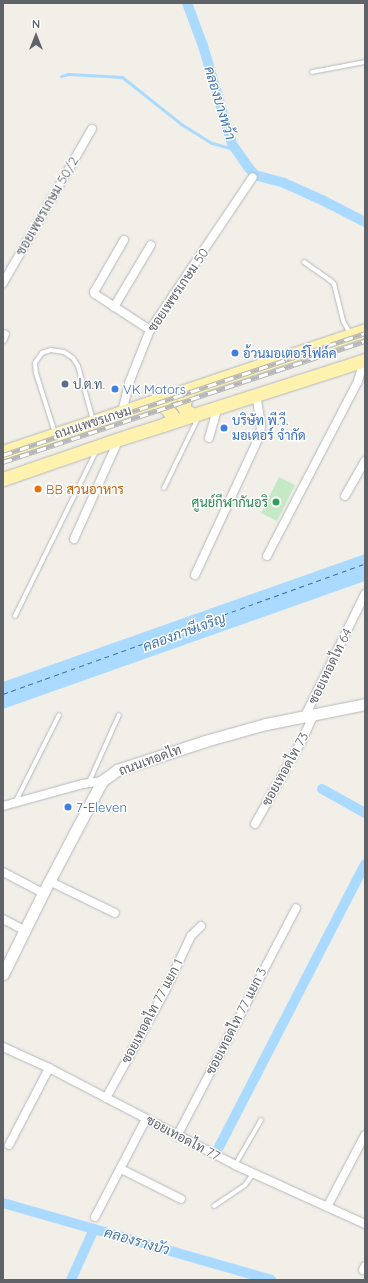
<!DOCTYPE html>
<html>
<head>
<meta charset="utf-8">
<style>
  body { margin:0 }
  #map { position:relative; width:368px; height:1283px; overflow:hidden; background:#f1efe8; font-family:Quicksand,Sarabun,sans-serif }
  div>[style] { position:absolute }
  .green>* { inset:0; background:#c5e8c5 }
  .water>* { inset:0; background:#aadaff }
  .stream>* { height:3px; margin:-1.5px; padding:0 1.5px; transform-origin:1.5px; border-radius:1.5px; background:#aadaff }
  .canal>* { height:10px; margin:-5px; padding:0 5px; transform-origin:5px; border-radius:5px; background:#aadaff }
  .ferry>* { height:1px; margin-top:-0.5px; transform-origin:0; background:repeating-linear-gradient(90deg,#4174aa 0 5px,transparent 0 9px) }
  .roads { filter:drop-shadow(0 0 1px #b5b8bc) drop-shadow(0 0 1px #b5b8bc) }
  .service>* { height:4px; margin:-2px; padding:0 2px; transform-origin:2px; border-radius:2px; background:#fff }
  .minor>* { height:8px; margin:-4px; padding:0 4px; transform-origin:4px; border-radius:4px; background:#fff }
  .secondary>* { height:11px; margin:-5.5px; padding:0 5.5px; transform-origin:5.5px; border-radius:5.5px; background:#fff }
  .primary>* { height:13px; margin:-6.5px; padding:0 6.5px; transform-origin:6.5px; border-radius:6.5px; background:#fff2af }
  .rail>* { height:4.5px; margin-top:-2.25px; transform-origin:0; background:repeating-linear-gradient(90deg,#fff 0 9px,#b6b7b8 0 18px); box-sizing:border-box; border-block:1px solid #b6b7b8 }
  .dots>* { width:11px; height:11px; translate:-50% -50%; box-sizing:border-box; border:2px solid #fff; border-radius:50% }
  span { translate:-50% -50%; white-space:nowrap; text-align:center; line-height:1.15; -webkit-text-stroke:3px #fff; paint-order:stroke }
  .street-label { font-size:13px; color:#5f6368 }
  .shop-label { font-size:13px; color:#366cbe }
  .left { translate:0 -50%; text-align:left }
  .service-label { font-size:13px; color:#4e5e75 }
  .food-label { font-size:13px; color:#c56008 }
  .leisure-label { font-size:13px; color:#27864d }
  .right { translate:-100% -50%; text-align:right }
  .water-label { font-size:14px; color:#4174aa; font-style:italic }
  .frame { position:absolute; inset:0; border:4px solid #5f6368; pointer-events:none }
  .north { position:absolute; left:16px; top:16px; width:40px; height:40px; -webkit-text-stroke:3px #fff; paint-order:stroke; rotate:0deg; font-size:11px; font-weight:700; line-height:16px; text-align:center; color:#5f6368 }
  .north::after { content:''; display:block; margin:auto; width:14px; height:18px; background:#5f6368; clip-path:polygon(50% 0,100% 100%,50% 72%,0 100%) }
</style>
</head>
<body>
<div id="map">
  <div class="green">
    <i style="clip-path:polygon(279px 477px,295px 485px,277px 521px,261px 513px)"></i>
  </div>
  <div class="water">
    <i style="clip-path:polygon(365px 554px,365px 581px,3px 709px,3px 682px)"></i>
  </div>
  <div class="stream">
    <i style="left:61px;top:76px;width:8px;rotate:-14deg"></i>
    <i style="left:69px;top:74px;width:53px;rotate:3.2deg"></i>
    <i style="left:122px;top:77px;width:75px;rotate:38.5deg"></i>
    <i style="left:181px;top:124px;width:36px;rotate:32deg"></i>
    <i style="left:212px;top:143px;width:25px;rotate:16deg"></i>
  </div>
  <div class="canal">
    <i style="left:187px;top:3px;width:46px;rotate:69.6deg"></i>
    <i style="left:203px;top:46px;width:102px;rotate:73.5deg"></i>
    <i style="left:232px;top:144px;width:28px;rotate:55deg"></i>
    <i style="left:248px;top:167px;width:11px;rotate:49deg"></i>
    <i style="left:255px;top:175px;width:30px;rotate:15deg"></i>
    <i style="left:284px;top:183px;width:42px;rotate:24.1deg"></i>
    <i style="left:322px;top:200px;width:48px;rotate:27.1deg"></i>
    <i style="left:322px;top:789px;width:49px;rotate:29.2deg"></i>
    <i style="left:219px;top:1147px;width:318px;rotate:-62.7deg"></i>
    <i style="left:3px;top:1203px;width:279px;rotate:16deg"></i>
    <i style="left:71px;top:1280px;width:56px;rotate:-65.7deg"></i>
  </div>
  <div class="ferry">
    <i style="left:3px;top:694px;width:385px;rotate:-19.8deg"></i>
  </div>
  <div class="roads">
    <div class="service">
      <i style="left:312px;top:72px;width:54px;rotate:-10.7deg"></i>
      <i style="left:304px;top:262px;width:32px;rotate:35deg"></i>
      <i style="left:330px;top:280px;width:6px;rotate:45deg"></i>
      <i style="left:334px;top:284px;width:38px;rotate:76deg"></i>
      <i style="left:343px;top:321px;width:14px;rotate:60deg"></i>
      <i style="left:55px;top:433px;width:63px;rotate:-107.6deg"></i>
      <i style="left:36px;top:373px;width:10px;rotate:-96deg"></i>
      <i style="left:35px;top:363px;width:12px;rotate:-55deg"></i>
      <i style="left:42px;top:353px;width:9px;rotate:-18deg"></i>
      <i style="left:51px;top:350px;width:13px;rotate:9deg"></i>
      <i style="left:64px;top:352px;width:11px;rotate:34deg"></i>
      <i style="left:73px;top:358px;width:9px;rotate:58deg"></i>
      <i style="left:78px;top:366px;width:56px;rotate:74.5deg"></i>
      <i style="left:164px;top:488px;width:80px;rotate:-64.1deg"></i>
      <i style="left:15px;top:616px;width:186px;rotate:-63.8deg"></i>
      <i style="left:89px;top:782px;width:73px;rotate:-65.9deg"></i>
      <i style="left:15px;top:803px;width:98px;rotate:-63.4deg"></i>
      <i style="left:235px;top:1165px;width:52px;rotate:-60deg"></i>
      <i style="left:214px;top:1206px;width:37px;rotate:-34deg"></i>
      <i style="left:245px;top:1185px;width:14px;rotate:-54deg"></i>
    </div>
    <div class="minor">
      <i style="left:124px;top:240px;width:60px;rotate:120deg"></i>
      <i style="left:94px;top:292px;width:2px;rotate:63deg"></i>
      <i style="left:95px;top:294px;width:66px;rotate:33.2deg"></i>
      <i style="left:3px;top:283px;width:178px;rotate:-60deg"></i>
      <i style="left:114px;top:307px;width:72px;rotate:-59.2deg"></i>
      <i style="left:3px;top:339px;width:5px;rotate:-68deg"></i>
      <i style="left:122px;top:412px;width:30px;rotate:-76deg"></i>
      <i style="left:129px;top:383px;width:57px;rotate:-68.4deg"></i>
      <i style="left:150px;top:330px;width:184px;rotate:-56.1deg"></i>
      <i style="left:209px;top:438px;width:32px;rotate:-74deg"></i>
      <i style="left:345px;top:496px;width:40px;rotate:-60.3deg"></i>
      <i style="left:74px;top:539px;width:110px;rotate:-65.8deg"></i>
      <i style="left:267px;top:556px;width:197px;rotate:-62.5deg"></i>
      <i style="left:358px;top:381px;width:22px;rotate:-74deg"></i>
      <i style="left:195px;top:575px;width:154px;rotate:-65.1deg"></i>
      <i style="left:260px;top:435px;width:10px;rotate:-84deg"></i>
      <i style="left:261px;top:425px;width:30px;rotate:-99deg"></i>
      <i style="left:305px;top:716px;width:136px;rotate:-63.8deg"></i>
      <i style="left:3px;top:806px;width:83px;rotate:-15.4deg"></i>
      <i style="left:83px;top:784px;width:19px;rotate:-9deg"></i>
      <i style="left:255px;top:824px;width:96px;rotate:-60.8deg"></i>
      <i style="left:302px;top:740px;width:29px;rotate:-65deg"></i>
      <i style="left:3px;top:872px;width:45px;rotate:27.7deg"></i>
      <i style="left:49px;top:881px;width:73px;rotate:25.9deg"></i>
      <i style="left:3px;top:919px;width:24px;rotate:28deg"></i>
      <i style="left:3px;top:1047px;width:51px;rotate:24.5deg"></i>
      <i style="left:49px;top:1068px;width:210px;rotate:27.5deg"></i>
      <i style="left:235px;top:1165px;width:143px;rotate:24.4deg"></i>
      <i style="left:106px;top:1098px;width:122px;rotate:-61.1deg"></i>
      <i style="left:165px;top:991px;width:61px;rotate:-64.7deg"></i>
      <i style="left:191px;top:936px;width:14px;rotate:-45deg"></i>
      <i style="left:177px;top:1136px;width:257px;rotate:-62.4deg"></i>
      <i style="left:9px;top:1145px;width:87px;rotate:-62.5deg"></i>
      <i style="left:121px;top:1169px;width:67px;rotate:26.6deg"></i>
      <i style="left:327px;top:1207px;width:81px;rotate:-62.2deg"></i>
      <i style="left:95px;top:1217px;width:110px;rotate:-62.5deg"></i>
      <i style="left:363px;top:1270px;width:4px;rotate:-63deg"></i>
    </div>
    <div class="secondary">
      <i style="left:3px;top:974px;width:90px;rotate:-63.7deg"></i>
      <i style="left:43px;top:893px;width:127px;rotate:-62.2deg"></i>
      <i style="left:102px;top:781px;width:19px;rotate:-36deg"></i>
      <i style="left:117px;top:770px;width:93px;rotate:-18.2deg"></i>
      <i style="left:205px;top:741px;width:63px;rotate:-15.6deg"></i>
      <i style="left:266px;top:724px;width:101px;rotate:-11.4deg"></i>
    </div>
    <div class="primary">
      <i style="left:189px;top:390px;width:17px;rotate:111deg"></i>
      <i style="left:183px;top:406px;width:6px;rotate:59deg"></i>
      <i style="left:186px;top:411px;width:9px;rotate:27deg"></i>
      <i style="left:154px;top:402px;width:12px;rotate:24deg"></i>
      <i style="left:165px;top:407px;width:11px;rotate:49deg"></i>
      <i style="left:172px;top:415px;width:6px;rotate:99deg"></i>
      <i style="left:171px;top:421px;width:9px;rotate:153deg"></i>
      <i style="left:3px;top:452px;width:382px;rotate:-18.6deg"></i>
      <i style="left:3px;top:479px;width:123px;rotate:-19deg"></i>
      <i style="left:119px;top:439px;width:258px;rotate:-17.8deg"></i>
    </div>
  </div>
  <div class="rail">
    <i style="left:3px;top:455px;width:382px;rotate:-18.6deg"></i>
    <i style="left:3px;top:462px;width:382px;rotate:-18.5deg"></i>
  </div>
  <div class="dots">
    <i style="left:235px;top:353px;background:#3f7fe0"></i>
    <i style="left:65px;top:384px;background:#5c6f8a"></i>
    <i style="left:115px;top:389px;background:#3f7fe0"></i>
    <i style="left:224px;top:428px;background:#3f7fe0"></i>
    <i style="left:38px;top:489px;background:#e8710a"></i>
    <i style="left:276px;top:502px;background:#2e9e5b"></i>
    <i style="left:68px;top:807px;background:#3f7fe0"></i>
  </div>
  <div class="street-label">
    <span style="left:47px;top:206px;rotate:-60deg">ซอยเพชรเกษม 50/2</span>
    <span style="left:178px;top:290px;rotate:-56deg">ซอยเพชรเกษม 50</span>
    <span style="left:93px;top:422px;rotate:-18deg">ถนนเพชรเกษม</span>
    <span style="left:330px;top:666px;rotate:-64deg">ซอยเทอดไท 64</span>
    <span style="left:150px;top:760px;rotate:-20deg">ถนนเทอดไท</span>
    <span style="left:285px;top:769px;rotate:-61deg">ซอยเทอดไท 73</span>
    <span style="left:152px;top:1011px;rotate:-62deg">ซอยเทอดไท 77 แยก 1</span>
    <span style="left:236px;top:1021px;rotate:-63deg">ซอยเทอดไท 77 แยก 3</span>
    <span style="left:183px;top:1138px;rotate:28deg">ซอยเทอดไท 77</span>
  </div>
  <div class="shop-label">
    <span class="left" style="left:243px;top:353px">อ้วนมอเตอร์โฟล์ค</span>
    <span class="left" style="left:123px;top:389px">VK Motors</span>
    <span class="left" style="left:232px;top:428px">บริษัท พี.วี.<br>มอเตอร์ จำกัด</span>
    <span class="left" style="left:76px;top:807px">7-Eleven</span>
  </div>
  <div class="service-label">
    <span class="left" style="left:73px;top:384px">ป.ต.ท.</span>
  </div>
  <div class="food-label">
    <span class="left" style="left:46px;top:489px">BB สวนอาหาร</span>
  </div>
  <div class="leisure-label">
    <span class="right" style="left:268px;top:502px">ศูนย์กีฬากันอริ</span>
  </div>
  <div class="water-label">
    <span style="left:220px;top:103px;rotate:73deg">คลองบางหว้า</span>
    <span style="left:184px;top:632px;rotate:-20deg">คลองภาษีเจริญ</span>
    <span style="left:137px;top:1241px;rotate:16deg">คลองรางบัว</span>
  </div>
  <div class="frame"></div>
  <div class="north">N</div>
</div>
</body>
</html>
